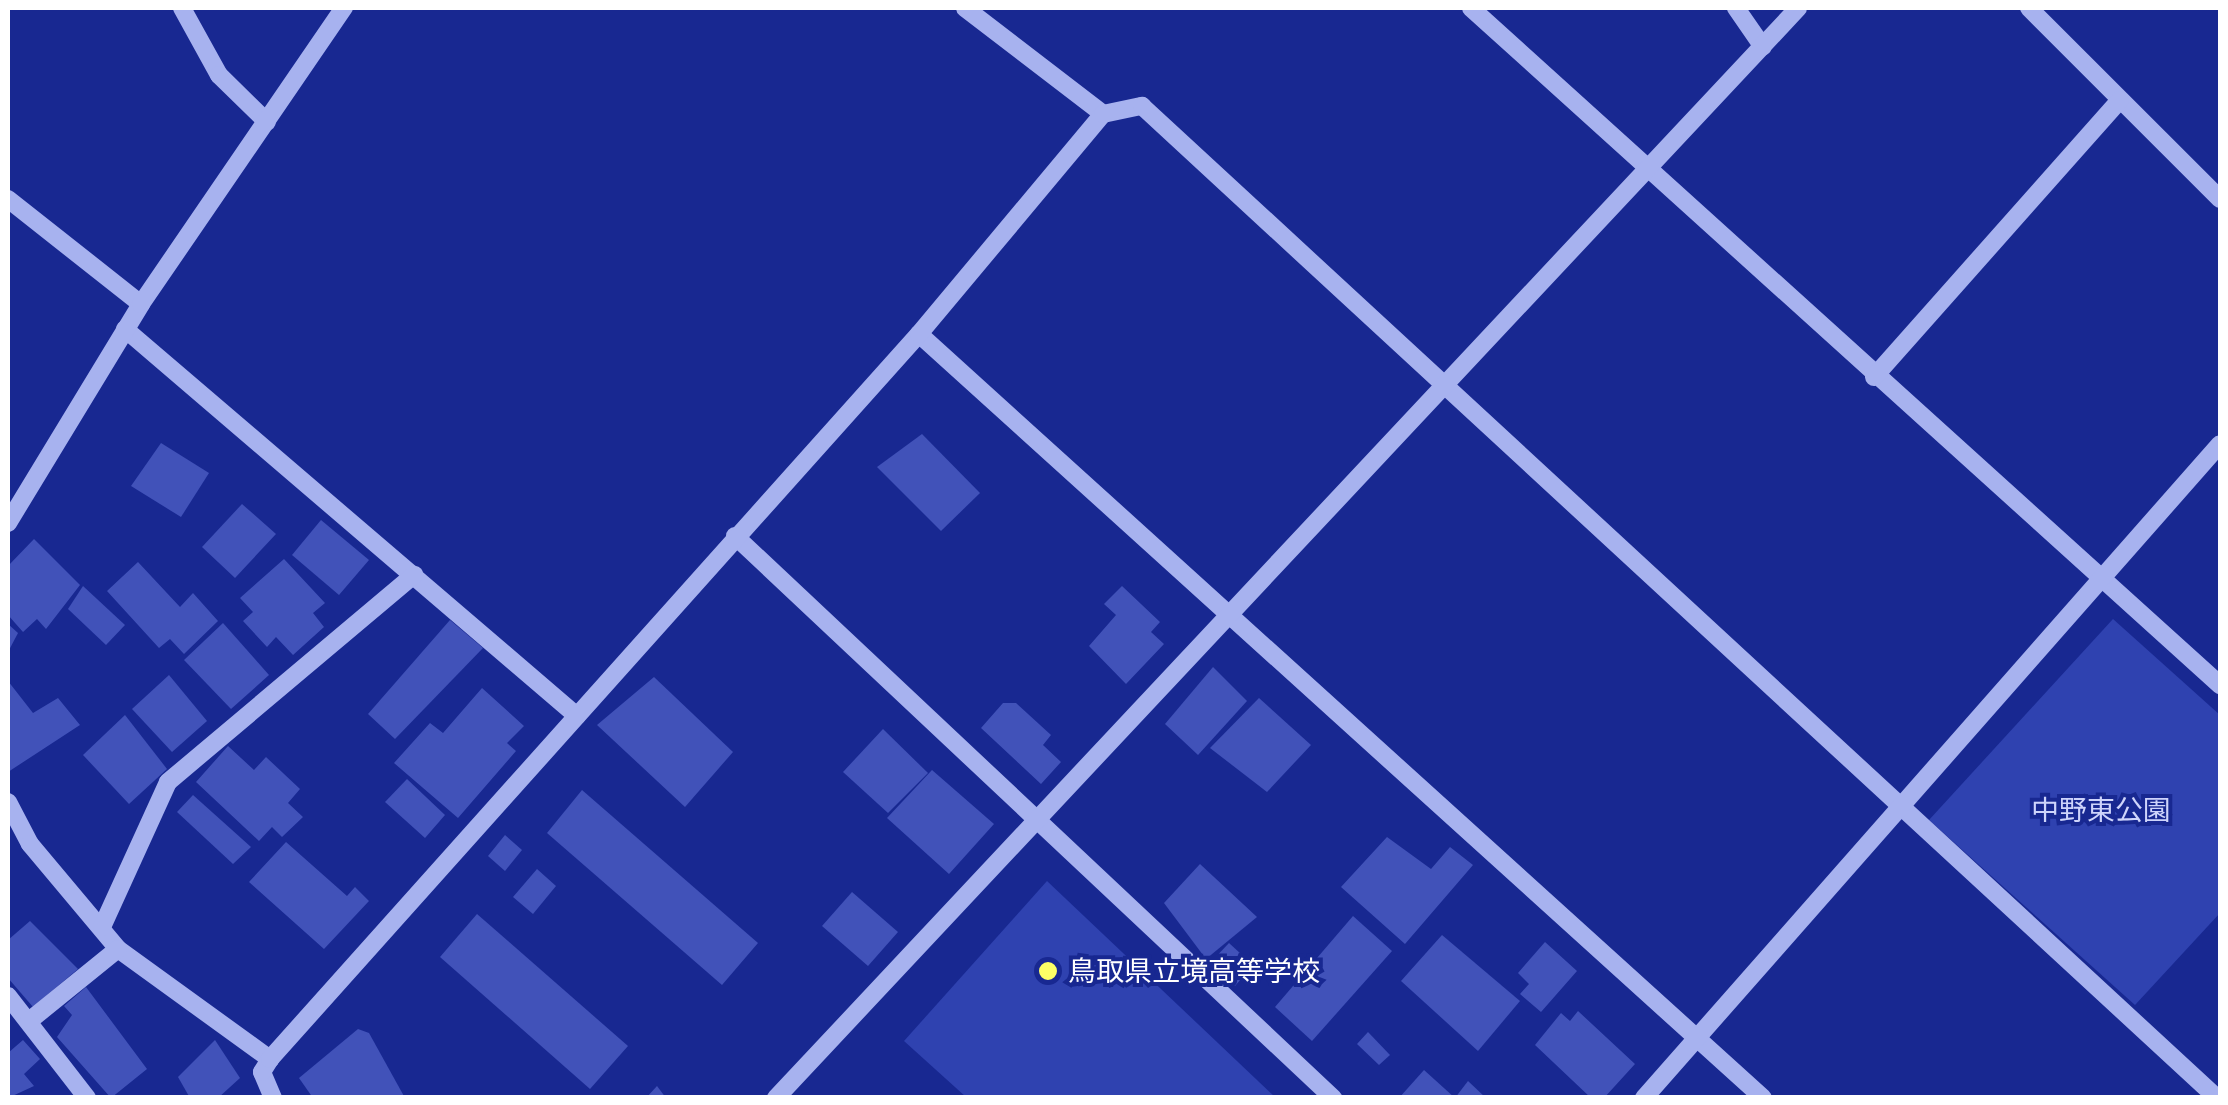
<!DOCTYPE html>
<html>
<head>
<meta charset="utf-8">
<style>
  body { margin:0 }
  #map { position:relative; width:2228px; height:1105px; overflow:hidden; background:#182891; font-family:Figtree,"Noto Sans JP",sans-serif }
  div>[style] { position:absolute }
  .green>* { inset:0; background:#2f42b0 }
  .building>* { inset:0; background:#4152b9 }
  .minor>* { height:18px; margin:-9px; padding:0 9px; transform-origin:9px; border-radius:9px; background:#a7b2ef }
  .dots>* { width:28px; height:28px; translate:-50% -50%; box-sizing:border-box; border:5px solid #182891; border-radius:50% }
  span { translate:-50% -50%; white-space:nowrap; text-align:center; line-height:1.15; -webkit-text-stroke:8px #182891; paint-order:stroke }
  .park-label { font-size:28px; color:#ced4fb }
  .poi-label { font-size:28px; color:#fff }
  .left { translate:0 -50%; text-align:left }
  .frame { position:absolute; inset:0; border:10px solid #fff; pointer-events:none }
</style>
</head>
<body>
<div id="map">
  <div class="green">
    <i style="clip-path:polygon(2113px 619px,2220px 715px,2220px 913px,2135px 1005px,1929px 820px)"></i>
    <i style="clip-path:polygon(1047px 881px,1275px 1097px,966px 1097px,904px 1041px)"></i>
  </div>
  <div class="building">
    <i style="clip-path:polygon(922px 434px,980px 493px,941px 531px,877px 467px)"></i>
    <i style="clip-path:polygon(161px 443px,209px 473px,181px 517px,131px 486px)"></i>
    <i style="clip-path:polygon(242px 504px,276px 534px,235px 578px,202px 547px)"></i>
    <i style="clip-path:polygon(321px 520px,369px 560px,339px 595px,292px 555px)"></i>
    <i style="clip-path:polygon(34px 539px,80px 585px,46px 629px,37px 619px,23px 632px,8px 615px,8px 566px)"></i>
    <i style="clip-path:polygon(284px 559px,325px 603px,313px 613px,324px 627px,293px 655px,276px 637px,267px 647px,243px 621px,253px 612px,240px 598px)"></i>
    <i style="clip-path:polygon(138px 562px,180px 607px,193px 593px,218px 621px,184px 654px,170px 639px,159px 648px,107px 591px)"></i>
    <i style="clip-path:polygon(83px 586px,125px 625px,106px 645px,68px 609px)"></i>
    <i style="clip-path:polygon(1122px 586px,1160px 622px,1151px 632px,1164px 644px,1126px 684px,1089px 646px,1116px 615px,1104px 604px)"></i>
    <i style="clip-path:polygon(450px 620px,483px 648px,395px 739px,368px 714px)"></i>
    <i style="clip-path:polygon(223px 623px,269px 675px,231px 709px,184px 660px)"></i>
    <i style="clip-path:polygon(8px 624px,18px 633px,8px 652px)"></i>
    <i style="clip-path:polygon(1213px 667px,1247px 701px,1198px 755px,1165px 724px)"></i>
    <i style="clip-path:polygon(169px 675px,207px 721px,172px 752px,132px 709px)"></i>
    <i style="clip-path:polygon(654px 677px,733px 752px,685px 807px,597px 725px)"></i>
    <i style="clip-path:polygon(8px 681px,33px 713px,58px 698px,80px 725px,8px 772px)"></i>
    <i style="clip-path:polygon(482px 688px,524px 726px,507px 743px,516px 751px,458px 818px,394px 763px,430px 723px,443px 733px)"></i>
    <i style="clip-path:polygon(1259px 698px,1311px 745px,1267px 792px,1210px 748px)"></i>
    <i style="clip-path:polygon(1003px 703px,1016px 703px,1051px 735px,1043px 745px,1061px 762px,1041px 784px,981px 728px)"></i>
    <i style="clip-path:polygon(125px 715px,167px 769px,129px 804px,83px 755px)"></i>
    <i style="clip-path:polygon(883px 729px,928px 773px,888px 813px,843px 772px)"></i>
    <i style="clip-path:polygon(228px 746px,254px 770px,266px 757px,300px 789px,288px 803px,303px 817px,282px 837px,272px 827px,259px 841px,196px 782px)"></i>
    <i style="clip-path:polygon(932px 770px,994px 824px,949px 874px,887px 818px)"></i>
    <i style="clip-path:polygon(407px 779px,445px 815px,425px 838px,385px 802px)"></i>
    <i style="clip-path:polygon(582px 790px,758px 943px,722px 985px,547px 833px)"></i>
    <i style="clip-path:polygon(193px 795px,251px 847px,233px 864px,177px 812px)"></i>
    <i style="clip-path:polygon(505px 835px,522px 850px,505px 871px,488px 856px)"></i>
    <i style="clip-path:polygon(1387px 837px,1431px 869px,1450px 847px,1473px 865px,1405px 944px,1341px 887px)"></i>
    <i style="clip-path:polygon(286px 842px,347px 896px,355px 887px,369px 901px,324px 949px,249px 882px)"></i>
    <i style="clip-path:polygon(1200px 864px,1257px 917px,1206px 959px,1164px 903px)"></i>
    <i style="clip-path:polygon(537px 869px,556px 886px,533px 914px,513px 897px)"></i>
    <i style="clip-path:polygon(852px 892px,898px 932px,868px 966px,822px 926px)"></i>
    <i style="clip-path:polygon(477px 914px,628px 1046px,590px 1089px,440px 957px)"></i>
    <i style="clip-path:polygon(1353px 916px,1392px 951px,1312px 1041px,1275px 1007px)"></i>
    <i style="clip-path:polygon(30px 921px,78px 969px,33px 1007px,8px 978px,8px 940px)"></i>
    <i style="clip-path:polygon(1442px 935px,1520px 1001px,1478px 1051px,1401px 981px)"></i>
    <i style="clip-path:polygon(1545px 942px,1577px 971px,1541px 1012px,1520px 994px,1529px 984px,1518px 973px)"></i>
    <i style="clip-path:polygon(1229px 943px,1253px 965px,1235px 986px,1210px 963px)"></i>
    <i style="clip-path:polygon(86px 987px,147px 1069px,111px 1098px,57px 1037px,72px 1015px,64px 1006px)"></i>
    <i style="clip-path:polygon(1578px 1011px,1635px 1064px,1604px 1098px,1591px 1098px,1535px 1045px,1561px 1013px,1570px 1021px)"></i>
    <i style="clip-path:polygon(358px 1029px,369px 1033px,405px 1098px,313px 1098px,299px 1078px)"></i>
    <i style="clip-path:polygon(1368px 1032px,1390px 1055px,1379px 1065px,1357px 1044px)"></i>
    <i style="clip-path:polygon(23px 1040px,40px 1059px,24px 1074px,34px 1086px,8px 1098px,8px 1053px)"></i>
    <i style="clip-path:polygon(215px 1040px,240px 1078px,218px 1098px,190px 1098px,178px 1077px)"></i>
    <i style="clip-path:polygon(1424px 1070px,1455px 1098px,1399px 1098px)"></i>
    <i style="clip-path:polygon(1468px 1081px,1486px 1098px,1455px 1098px)"></i>
    <i style="clip-path:polygon(657px 1086px,666px 1098px,646px 1098px)"></i>
  </div>
  <div class="minor">
    <i style="left:182px;top:8px;width:77px;rotate:61.1deg"></i>
    <i style="left:219px;top:75px;width:67px;rotate:44.4deg"></i>
    <i style="left:965px;top:8px;width:174px;rotate:37.5deg"></i>
    <i style="left:1471px;top:8px;width:1010px;rotate:42.11deg"></i>
    <i style="left:1736px;top:8px;width:47px;rotate:55.3deg"></i>
    <i style="left:2029px;top:8px;width:270px;rotate:45deg"></i>
    <i style="left:8px;top:199px;width:169px;rotate:38.3deg"></i>
    <i style="left:125px;top:329px;width:595px;rotate:40.57deg"></i>
    <i style="left:919px;top:334px;width:1138px;rotate:42.15deg"></i>
    <i style="left:1874px;top:377px;width:370px;rotate:-48.4deg"></i>
    <i style="left:8px;top:523px;width:256px;rotate:-58.7deg"></i>
    <i style="left:141px;top:304px;width:359px;rotate:-55.6deg"></i>
    <i style="left:735px;top:536px;width:821px;rotate:43.22deg"></i>
    <i style="left:8px;top:802px;width:47px;rotate:62.4deg"></i>
    <i style="left:30px;top:844px;width:137px;rotate:50deg"></i>
    <i style="left:118px;top:949px;width:188px;rotate:35.9deg"></i>
    <i style="left:102px;top:927px;width:159px;rotate:-65.5deg"></i>
    <i style="left:168px;top:782px;width:322px;rotate:-40.1deg"></i>
    <i style="left:8px;top:996px;width:129px;rotate:52.2deg"></i>
    <i style="left:29px;top:1021px;width:114px;rotate:-39deg"></i>
    <i style="left:273px;top:1098px;width:28px;rotate:-113deg"></i>
    <i style="left:262px;top:1072px;width:15px;rotate:-58deg"></i>
    <i style="left:270px;top:1059px;width:973px;rotate:-48.17deg"></i>
    <i style="left:919px;top:334px;width:287px;rotate:-50.1deg"></i>
    <i style="left:1103px;top:114px;width:40px;rotate:-12deg"></i>
    <i style="left:1142px;top:106px;width:1463px;rotate:42.7deg"></i>
    <i style="left:776px;top:1098px;width:1494px;rotate:-46.84deg"></i>
    <i style="left:1644px;top:1098px;width:871px;rotate:-48.63deg"></i>
  </div>
  <div class="dots">
    <i style="left:1048px;top:971px;background:#fcff66"></i>
  </div>
  <div class="park-label">
    <span style="left:2101px;top:810px">中野東公園</span>
  </div>
  <div class="poi-label">
    <span class="left" style="left:1068px;top:971px">鳥取県立境高等学校</span>
  </div>
  <div class="frame"></div>
</div>
</body>
</html>
